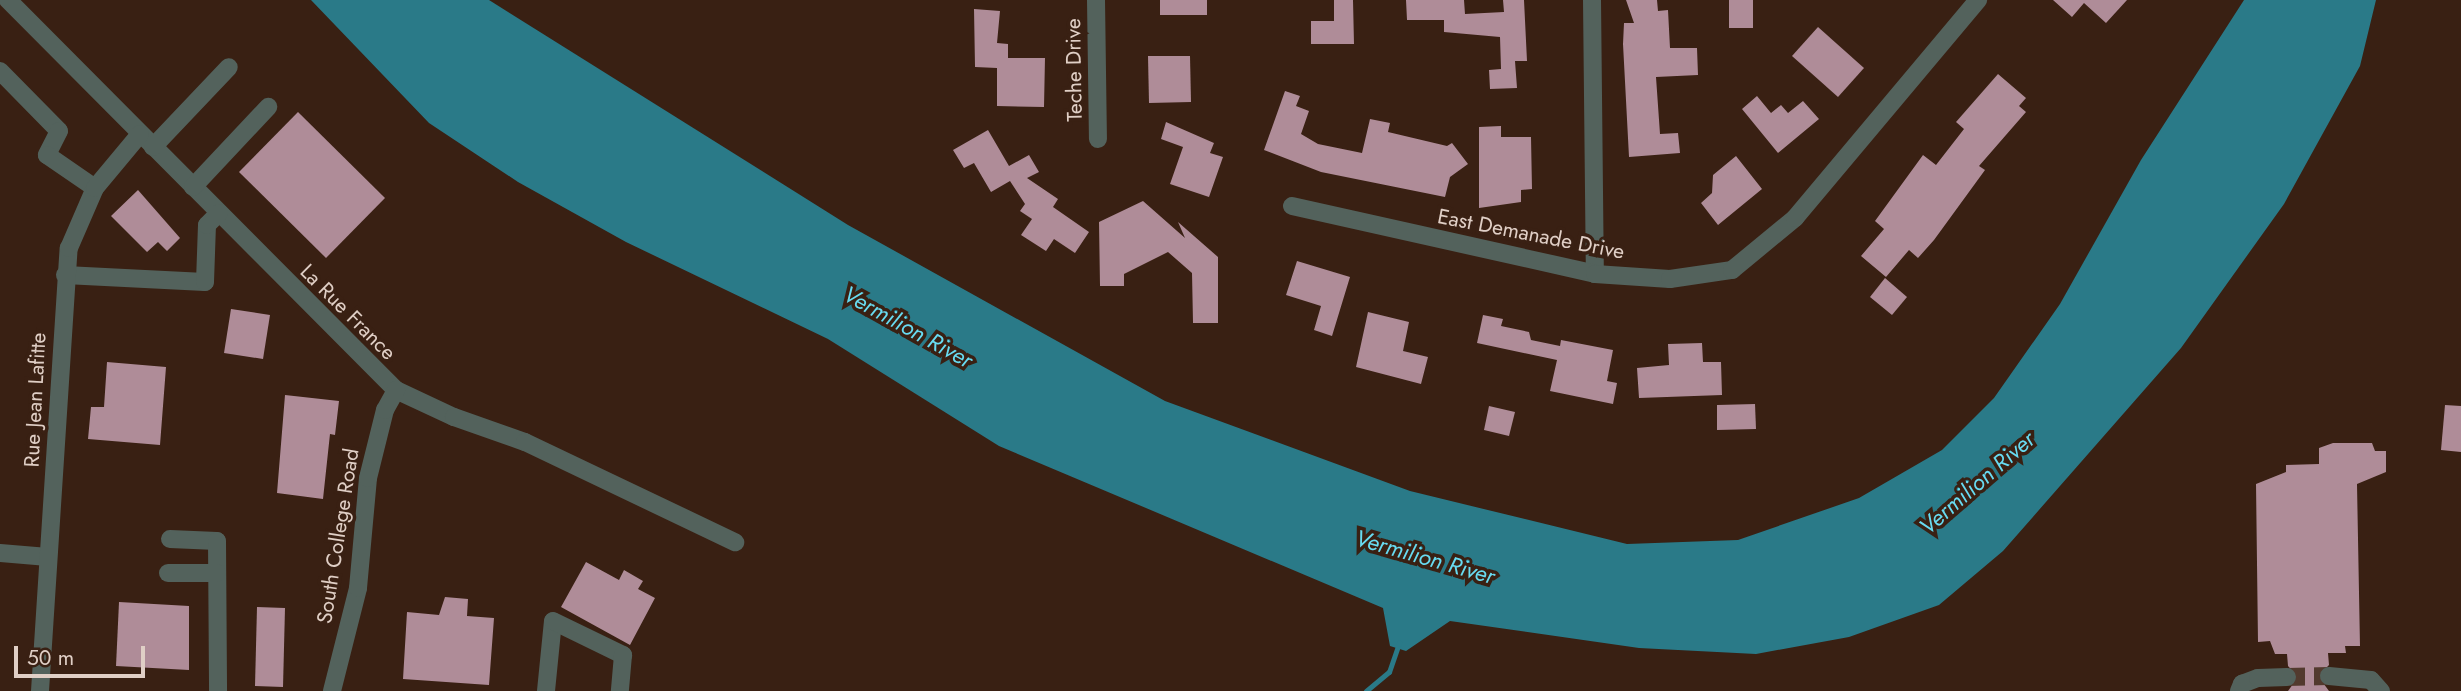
<!DOCTYPE html>
<html>
<head>
<meta charset="utf-8">
<style>
  body { margin:0 }
  #map { position:relative; width:2461px; height:691px; overflow:hidden; background:#392013; font-family:Jost,sans-serif }
  div>[style] { position:absolute }
  .water>* { inset:0; background:#2a7a88 }
  .stream>* { height:5px; margin:-2.5px; padding:0 2.5px; transform-origin:2.5px; border-radius:2.5px; background:#2a7a88 }
  .building>* { inset:0; background:#af8c98 }
  .minor-tunnel>* { height:18px; margin-top:-9px; transform-origin:0; background:repeating-linear-gradient(90deg,#523a2e 0 18px,transparent 0 27px) }
  .minor>* { height:18px; margin:-9px; padding:0 9px; transform-origin:9px; border-radius:9px; background:#53625c }
  span { translate:-50% -50%; white-space:nowrap; text-align:center; line-height:1.15; -webkit-text-stroke:7px #392013; paint-order:stroke }
  .street-label { font-size:21px; color:#e0cfc6 }
  .water-label { font-size:23px; color:#68dbf1; font-style:italic }
  .scale { position:absolute; left:14px; top:646px; width:131px; height:32px; box-sizing:border-box; border:4px solid #e0cfc6; border-top:0; padding-left:9px; font-size:21px; line-height:24px; white-space:nowrap; color:#e0cfc6; -webkit-text-stroke:5px #392013; paint-order:stroke }
</style>
</head>
<body>
<div id="map">
  <div class="water">
    <i style="clip-path:polygon(311px 0,489px 0,848px 225px,1165px 401px,1410px 491px,1627px 544px,1738px 540px,1859px 498px,1942px 450px,1994px 398px,2060px 304px,2141px 160px,2244px 0,2376px 0,2360px 66px,2284px 204px,2181px 348px,2003px 551px,1939px 605px,1849px 637px,1756px 654px,1639px 648px,1450px 621px,1406px 651px,1390px 646px,1383px 608px,999px 446px,828px 339px,626px 242px,518px 182px,429px 123px)"></i>
  </div>
  <div class="stream">
    <i style="left:1366px;top:691px;width:30px;rotate:-40deg"></i>
    <i style="left:1389px;top:672px;width:31px;rotate:-71deg"></i>
  </div>
  <div class="building">
    <i style="clip-path:polygon(1160px 0,1207px 0,1207px 15px,1160px 15px)"></i>
    <i style="clip-path:polygon(1334px 0,1353px 0,1354px 44px,1311px 44px,1311px 21px,1334px 21px)"></i>
    <i style="clip-path:polygon(1406px 0,1464px 0,1465px 14px,1504px 12px,1503px 0,1524px 0,1527px 61px,1515px 61px,1517px 88px,1490px 89px,1489px 70px,1501px 69px,1500px 37px,1444px 32px,1444px 20px,1407px 20px)"></i>
    <i style="clip-path:polygon(1626px 0,1657px 0,1658px 11px,1668px 10px,1670px 48px,1697px 48px,1698px 75px,1656px 77px,1660px 134px,1678px 133px,1680px 153px,1629px 157px,1623px 44px,1624px 23px,1634px 23px)"></i>
    <i style="clip-path:polygon(1729px 0,1753px 0,1753px 28px,1729px 28px)"></i>
    <i style="clip-path:polygon(2053px 0,2127px 0,2106px 23px,2084px 3px,2072px 17px)"></i>
    <i style="clip-path:polygon(974px 9px,1000px 11px,997px 43px,1008px 44px,1008px 58px,1045px 58px,1044px 107px,997px 106px,997px 68px,975px 67px)"></i>
    <i style="clip-path:polygon(1818px 27px,1864px 68px,1838px 97px,1792px 56px)"></i>
    <i style="clip-path:polygon(1148px 56px,1190px 56px,1191px 102px,1149px 103px)"></i>
    <i style="clip-path:polygon(1998px 74px,2026px 98px,2019px 106px,2026px 112px,1979px 166px,1985px 170px,1934px 240px,1918px 258px,1909px 250px,1886px 277px,1861px 256px,1884px 229px,1875px 221px,1923px 155px,1936px 165px,1964px 129px,1956px 122px)"></i>
    <i style="clip-path:polygon(1285px 91px,1300px 96px,1296px 106px,1309px 111px,1301px 134px,1318px 144px,1362px 153px,1370px 119px,1390px 123px,1388px 132px,1447px 146px,1452px 143px,1468px 164px,1450px 177px,1445px 197px,1321px 172px,1264px 150px)"></i>
    <i style="clip-path:polygon(1757px 96px,1771px 113px,1781px 105px,1788px 113px,1803px 101px,1819px 119px,1778px 153px,1742px 109px)"></i>
    <i style="clip-path:polygon(298px 112px,385px 198px,326px 258px,239px 172px)"></i>
    <i style="clip-path:polygon(1166px 122px,1214px 143px,1210px 153px,1223px 157px,1209px 197px,1170px 184px,1183px 147px,1161px 139px)"></i>
    <i style="clip-path:polygon(1501px 126px,1501px 137px,1531px 137px,1532px 189px,1521px 190px,1521px 202px,1479px 208px,1479px 127px)"></i>
    <i style="clip-path:polygon(988px 130px,1009px 166px,1029px 155px,1039px 172px,1027px 178px,1058px 199px,1053px 207px,1089px 232px,1075px 253px,1054px 239px,1046px 251px,1021px 235px,1032px 219px,1020px 211px,1025px 204px,1010px 181px,991px 192px,974px 163px,964px 168px,953px 150px)"></i>
    <i style="clip-path:polygon(1736px 156px,1762px 189px,1718px 225px,1701px 203px,1712px 193px,1713px 175px)"></i>
    <i style="clip-path:polygon(138px 190px,180px 238px,167px 251px,158px 242px,147px 252px,111px 216px)"></i>
    <i style="clip-path:polygon(1143px 201px,1185px 238px,1178px 222px,1218px 257px,1218px 323px,1193px 323px,1192px 273px,1168px 252px,1124px 274px,1124px 286px,1100px 286px,1099px 222px)"></i>
    <i style="clip-path:polygon(1297px 261px,1350px 277px,1332px 336px,1314px 330px,1321px 306px,1286px 295px)"></i>
    <i style="clip-path:polygon(1885px 278px,1907px 297px,1892px 315px,1870px 297px)"></i>
    <i style="clip-path:polygon(231px 309px,270px 315px,263px 359px,224px 353px)"></i>
    <i style="clip-path:polygon(1368px 312px,1409px 322px,1403px 351px,1428px 357px,1421px 384px,1356px 367px)"></i>
    <i style="clip-path:polygon(1483px 315px,1503px 319px,1501px 326px,1529px 332px,1531px 340px,1560px 346px,1561px 340px,1613px 350px,1607px 381px,1617px 383px,1613px 404px,1550px 391px,1557px 360px,1477px 343px)"></i>
    <i style="clip-path:polygon(1702px 343px,1703px 362px,1721px 362px,1722px 395px,1639px 398px,1637px 368px,1669px 365px,1668px 344px)"></i>
    <i style="clip-path:polygon(107px 362px,166px 367px,160px 445px,88px 439px,91px 407px,104px 407px)"></i>
    <i style="clip-path:polygon(285px 395px,339px 401px,335px 435px,330px 434px,323px 499px,277px 493px)"></i>
    <i style="clip-path:polygon(1755px 404px,1756px 429px,1717px 430px,1717px 405px)"></i>
    <i style="clip-path:polygon(2445px 405px,2461px 406px,2461px 452px,2441px 450px)"></i>
    <i style="clip-path:polygon(1489px 406px,1515px 412px,1509px 436px,1484px 430px)"></i>
    <i style="clip-path:polygon(2333px 443px,2372px 443px,2375px 451px,2386px 451px,2386px 472px,2357px 484px,2360px 646px,2345px 646px,2346px 653px,2328px 653px,2329px 665px,2318px 676px,2329px 691px,2288px 691px,2298px 677px,2288px 666px,2287px 654px,2275px 654px,2270px 641px,2258px 642px,2256px 484px,2286px 472px,2286px 465px,2319px 464px,2319px 448px)"></i>
    <i style="clip-path:polygon(586px 562px,619px 580px,624px 570px,643px 581px,638px 589px,655px 598px,630px 645px,561px 607px)"></i>
    <i style="clip-path:polygon(445px 597px,468px 599px,467px 616px,494px 618px,489px 685px,403px 679px,407px 612px,439px 615px)"></i>
    <i style="clip-path:polygon(119px 602px,189px 606px,189px 670px,116px 666px)"></i>
    <i style="clip-path:polygon(257px 607px,285px 608px,283px 687px,255px 686px)"></i>
  </div>
  <div class="minor-tunnel">
    <i style="left:2287px;top:677px;width:42px;rotate:-1.4deg"></i>
  </div>
  <div class="minor">
    <i style="left:8px;top:0;width:550px;rotate:45.15deg"></i>
    <i style="left:396px;top:390px;width:64px;rotate:25deg"></i>
    <i style="left:454px;top:417px;width:75px;rotate:19.4deg"></i>
    <i style="left:525px;top:442px;width:233px;rotate:25.5deg"></i>
    <i style="left:1096px;top:0;width:139px;rotate:89.2deg"></i>
    <i style="left:1592px;top:0;width:274px;rotate:89.4deg"></i>
    <i style="left:0;top:71px;width:84px;rotate:45.5deg"></i>
    <i style="left:59px;top:131px;width:27px;rotate:117deg"></i>
    <i style="left:47px;top:155px;width:58px;rotate:34.5deg"></i>
    <i style="left:153px;top:147px;width:110px;rotate:-46.5deg"></i>
    <i style="left:193px;top:187px;width:110px;rotate:-46.8deg"></i>
    <i style="left:1292px;top:206px;width:311px;rotate:12.6deg"></i>
    <i style="left:1595px;top:274px;width:75px;rotate:3.8deg"></i>
    <i style="left:1670px;top:279px;width:63px;rotate:-8.3deg"></i>
    <i style="left:1732px;top:270px;width:82px;rotate:-39.5deg"></i>
    <i style="left:1795px;top:218px;width:285px;rotate:-50deg"></i>
    <i style="left:65px;top:275px;width:140px;rotate:2.9deg"></i>
    <i style="left:205px;top:282px;width:57px;rotate:-88deg"></i>
    <i style="left:207px;top:225px;width:17px;rotate:-45deg"></i>
    <i style="left:170px;top:539px;width:47px;rotate:2.4deg"></i>
    <i style="left:217px;top:541px;width:150px;rotate:89.6deg"></i>
    <i style="left:0;top:553px;width:48px;rotate:4.8deg"></i>
    <i style="left:168px;top:573px;width:49px"></i>
    <i style="left:2329px;top:676px;width:42px;rotate:5.4deg"></i>
    <i style="left:2371px;top:680px;width:15px;rotate:48deg"></i>
    <i style="left:40px;top:691px;width:444px;rotate:-86.3deg"></i>
    <i style="left:69px;top:248px;width:65px;rotate:-66.6deg"></i>
    <i style="left:95px;top:188px;width:70px;rotate:-50.2deg"></i>
    <i style="left:332px;top:691px;width:106px;rotate:-75.8deg"></i>
    <i style="left:358px;top:588px;width:110px;rotate:-84.8deg"></i>
    <i style="left:368px;top:478px;width:70px;rotate:-76deg"></i>
    <i style="left:385px;top:410px;width:23px;rotate:-61deg"></i>
    <i style="left:546px;top:691px;width:70px;rotate:-84.3deg"></i>
    <i style="left:553px;top:621px;width:78px;rotate:25.9deg"></i>
    <i style="left:623px;top:655px;width:36px;rotate:95deg"></i>
    <i style="left:2239px;top:691px;width:8px;rotate:-67deg"></i>
    <i style="left:2242px;top:684px;width:17px;rotate:-21deg"></i>
    <i style="left:2258px;top:678px;width:29px;rotate:-2deg"></i>
  </div>
  <div class="street-label">
    <span style="left:1074px;top:70px;rotate:-91deg">Teche Drive</span>
    <span style="left:1531px;top:234px;rotate:11deg">East Demanade Drive</span>
    <span style="left:348px;top:312px;rotate:45deg">La Rue France</span>
    <span style="left:35px;top:400px;rotate:-87deg">Rue Jean Lafitte</span>
    <span style="left:338px;top:536px;rotate:-81deg">South College Road</span>
  </div>
  <div class="water-label">
    <span style="left:908px;top:327px;rotate:29deg">Vermilion River</span>
    <span style="left:1977px;top:483px;rotate:-41deg">Vermilion River</span>
    <span style="left:1425px;top:557px;rotate:16deg">Vermilion River</span>
  </div>
  <div class="scale">50 m</div>
</div>
</body>
</html>
